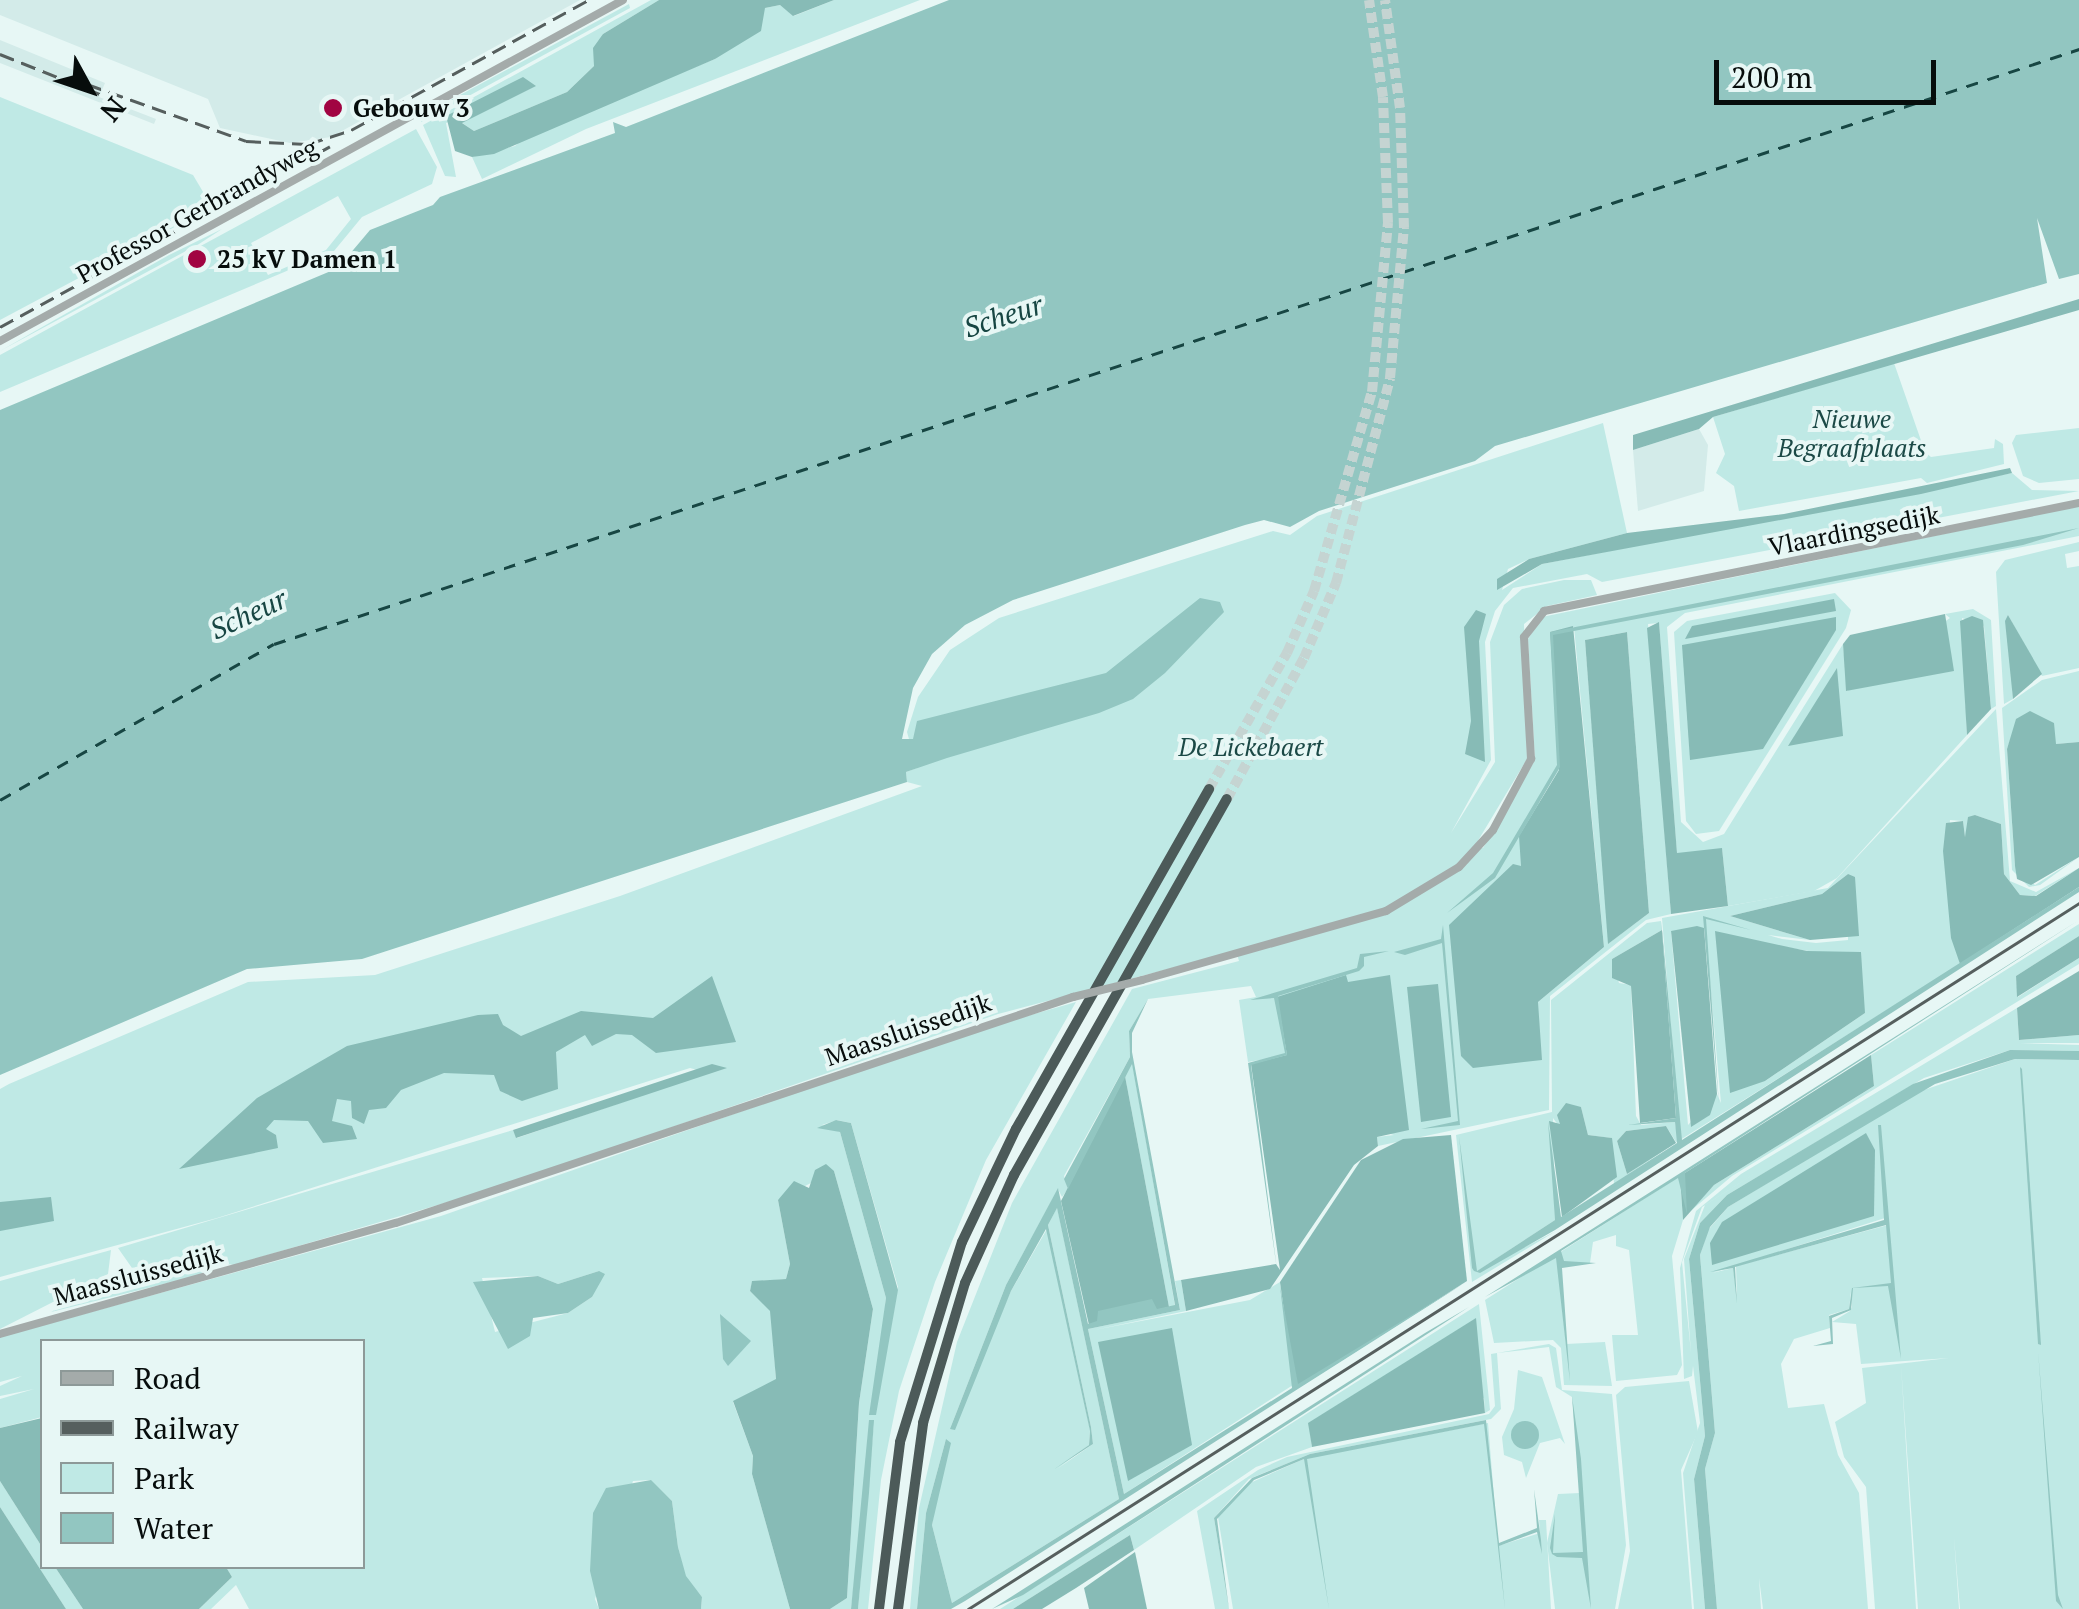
<!DOCTYPE html>
<html>
<head>
<meta charset="utf-8">
<style>
  body { margin:0 }
  #map { position:relative; width:2079px; height:1609px; overflow:hidden; background:#e7f7f5; font-family:"PT Serif",serif }
  div>[style] { position:absolute }
  .built>* { inset:0; background:#d3ebe9 }
  .green>* { inset:0; background:#bfe9e5 }
  .forest>* { inset:0; background:#87bbb6 }
  .water>* { inset:0; background:#92c6c1 }
  .round { border-radius:50% }
  .ferry>* { height:2.5px; margin-top:-1.25px; transform-origin:0; background:repeating-linear-gradient(90deg,#174643 0 12px,transparent 0 22px) }
  .highway-tunnel>* { height:10px; margin-top:-5px; transform-origin:0; background:repeating-linear-gradient(90deg,#c5d4d2 0 10px,transparent 0 15px) }
  .minor>* { height:8px; margin:-4px; padding:0 4px; transform-origin:4px; border-radius:4px; background:#a4abaa }
  .highway>* { height:10px; margin:-5px; padding:0 5px; transform-origin:5px; border-radius:5px; background:#4c5a59 }
  .tram>* { height:2.5px; margin:-1.25px; padding:0 1.25px; transform-origin:1.25px; border-radius:1.25px; background:#565f5e }
  .rail>* { height:2.5px; margin-top:-1.25px; transform-origin:0; background:repeating-linear-gradient(90deg,#565f5e 0 15px,transparent 0 23px) }
  .minor-bridge>* { height:8px; margin:-4px; padding:0 4px; transform-origin:4px; border-radius:4px; background:#a4abaa }
  .dots>* { width:28px; height:28px; translate:-50% -50%; box-sizing:border-box; border:5px solid #e7f7f5; border-radius:50% }
  span { translate:-50% -50%; white-space:nowrap; text-align:center; line-height:1.15; -webkit-text-stroke:8px #e7f7f5; paint-order:stroke }
  .poi-label { font-size:25px; color:#070d0c; font-weight:700 }
  .left { translate:0 -50%; text-align:left }
  .street-label { font-size:25px; color:#070d0c }
  .park-label { font-size:25px; color:#1b4946; font-style:italic }
  .water-label { font-size:28px; color:#174643; font-style:italic }
  .legend { position:absolute; left:40px; top:1339px; width:325px; height:230px; box-sizing:border-box; background:#e7f7f5; border:2px solid #8d9998; margin:0; padding:12px 18px; list-style:none; font-size:30px; color:#070d0c }
  .legend li { display:flex; align-items:center; gap:20px; height:50px }
  .legend b { width:50px; border:2px solid #8d9998 }
  .north { position:absolute; left:40px; top:40px; width:100px; height:100px; -webkit-text-stroke:8px #e7f7f5; paint-order:stroke; rotate:130deg; font-size:28px; font-weight:700; line-height:40px; text-align:center; color:#070d0c }
  .north::after { content:''; display:block; margin:auto; width:35px; height:45px; background:#070d0c; clip-path:polygon(50% 0,100% 100%,50% 72%,0 100%) }
  .scale { position:absolute; left:1714px; top:60px; width:222px; height:45px; box-sizing:border-box; border:5px solid #070d0c; border-top:0; padding-left:12px; font-size:30px; line-height:35px; white-space:nowrap; color:#070d0c; -webkit-text-stroke:8px #e7f7f5; paint-order:stroke }
</style>
</head>
<body>
<div id="map">
  <div class="built">
    <i style="clip-path:polygon(0 0,580px 0,331px 137px,290px 143px,220px 128px,208px 99px,0 15px)"></i>
    <i style="clip-path:polygon(0 40px,105px 83px,99px 97px,156px 119px,154px 124px,0 63px)"></i>
    <i style="clip-path:polygon(1699px 429px,1708px 445px,1704px 491px,1638px 511px,1633px 450px)"></i>
  </div>
  <div class="green">
    <i style="clip-path:polygon(651px 0,659px 0,603px 34px,594px 66px,567px 92px,474px 131px,461px 122px,535px 86px,446px 123px,456px 177px,445px 176px,423px 125px)"></i>
    <i style="clip-path:polygon(834px 0,920px 0,586px 129px,482px 179px,472px 157px,515px 146px,529px 134px,715px 59px,765px 8px,780px 5px,794px 16px)"></i>
    <i style="clip-path:polygon(629px 4px,630px 8px,421px 122px,423px 115px)"></i>
    <i style="clip-path:polygon(0 97px,193px 175px,212px 207px,0 320px)"></i>
    <i style="clip-path:polygon(evenodd,416px 129px,437px 167px,432px 184px,362px 217px,334px 251px,0 392px,0 355px,416px 129px,338px 196px,351px 219px,326px 250px,268px 275px,251px 243px,338px 196px)"></i>
    <i style="clip-path:polygon(222px 229px,199px 244px,0 351px,169px 255px)"></i>
    <i style="clip-path:polygon(1894px 363px,1925px 452px,1931px 457px,1994px 448px,1995px 439px,2003px 444px,2004px 464px,1927px 483px,1921px 478px,1739px 511px,1734px 486px,1716px 473px,1725px 454px,1713px 417px)"></i>
    <i style="clip-path:polygon(evenodd,1603px 423px,1627px 533px,1529px 559px,1508px 569px,1502px 590px,1542px 564px,2012px 473px,2032px 490px,2079px 491px,1602px 582px,1587px 574px,1513px 588px,1495px 611px,1485px 642px,1491px 760px,1451px 833px,1495px 762px,1490px 642px,1504px 605px,1522px 589px,1564px 580px,1591px 580px,1597px 595px,1547px 606px,1524px 624px,1527px 759px,1476px 844px,1483px 848px,1535px 760px,1528px 639px,1542px 617px,2079px 506px,2079px 536px,1685px 613px,1667px 627px,1681px 822px,1703px 842px,1724px 834px,1843px 644px,1847px 691px,1950px 618px,1945px 614px,1973px 609px,1991px 620px,1996px 706px,1991px 709px,1984px 626px,1962px 618px,1967px 735px,1837px 878px,1814px 891px,1728px 906px,1722px 849px,1677px 854px,1659px 623px,1648px 624px,1671px 914px,1646px 920px,1550px 996px,1549px 1110px,1378px 1146px,1377px 1137px,1394px 1135px,1268px 1099px,1265px 1059px,1248px 1062px,1239px 1000px,1256px 997px,1251px 986px,1148px 999px,1129px 1031px,1130px 1057px,1064px 1176px,1068px 1189px,1062px 1197px,1058px 1189px,1006px 1285px,950px 1429px,1011px 1291px,1047px 1229px,1090px 1430px,1089px 1445px,1057px 1469px,1093px 1444px,1091px 1427px,1048px 1225px,1057px 1207px,1119px 1499px,952px 1603px,932px 1525px,946px 1439px,926px 1513px,917px 1609px,910px 1609px,919px 1508px,957px 1342px,1012px 1203px,1132px 989px,1239px 961px,1236px 951px,998px 1014px,499px 1187px,234px 1265px,200px 1260px,132px 1268px,118px 1248px,513px 1130px,517px 1138px,708px 1073px,690px 1068px,217px 1218px,0 1277px,0 1089px,9px 1084px,248px 982px,375px 975px,620px 896px,922px 786px,907px 782px,906px 772px,917px 768px,907px 732px,918px 697px,950px 650px,999px 618px,1273px 531px,1290px 535px,1317px 516px,1603px 423px,1574px 627px,1604px 947px,1538px 1002px,1539px 801px,1559px 770px,1550px 632px,1574px 627px,1603px 423px,1627px 632px,1649px 913px,1609px 943px,1585px 640px,1627px 632px)"></i>
    <i style="clip-path:polygon(2079px 428px,2079px 479px,2039px 483px,2023px 476px,2012px 443px,2016px 435px)"></i>
    <i style="clip-path:polygon(2079px 542px,2079px 551px,2065px 554px,2067px 568px,2079px 566px,2079px 668px,2042px 676px,2008px 615px,2013px 699px,2004px 704px,1996px 572px,2005px 560px)"></i>
    <i style="clip-path:polygon(1835px 593px,1851px 610px,1846px 628px,1719px 831px,1696px 834px,1686px 821px,1674px 632px,1687px 621px)"></i>
    <i style="clip-path:polygon(2079px 671px,2079px 742px,2056px 744px,2015px 727px,2007px 749px,2015px 866px,2035px 885px,2079px 857px,2040px 885px,2029px 887px,2012px 870px,2002px 708px,2042px 680px)"></i>
    <i style="clip-path:polygon(evenodd,1996px 709px,2010px 881px,2036px 892px,2079px 868px,2035px 896px,2020px 895px,2004px 874px,2001px 824px,1975px 815px,1965px 837px,1963px 821px,1950px 820px,1946px 881px,1960px 964px,1680px 1140px,1662px 918px,1828px 888px,1996px 709px,1848px 874px,1848px 940px,1816px 943px,1782px 939px,1768px 935px,1810px 940px,1730px 916px,1822px 894px,1848px 874px,1996px 709px,1704px 916px,1721px 1103px,1717px 1094px,1688px 1125px,1671px 932px,1704px 928px,1704px 916px,1996px 709px,1751px 941px,1808px 951px,1865px 1013px,1765px 1081px,1751px 941px)"></i>
    <i style="clip-path:polygon(evenodd,1661px 921px,1662px 930px,1612px 959px,1619px 983px,1631px 985px,1636px 1116px,1641px 1125px,1675px 1122px,1678px 1141px,1614px 1184px,1611px 1138px,1588px 1135px,1581px 1107px,1561px 1125px,1568px 1139px,1553px 1118px,1555px 1220px,1476px 1272px,1556px 1231px,1472px 1282px,1456px 1135px,1552px 1112px,1551px 1000px,1647px 923px,1661px 921px,1666px 1126px,1676px 1142px,1627px 1174px,1617px 1141px,1626px 1131px,1666px 1126px)"></i>
    <i style="clip-path:polygon(2079px 924px,2079px 936px,2016px 976px,2018px 997px,2079px 958px,2079px 964px,1732px 1176px,1687px 1214px,1714px 1185px,1874px 1086px,1871px 1055px)"></i>
    <i style="clip-path:polygon(evenodd,1076px 1002px,986px 1160px,935px 1282px,899px 1391px,881px 1480px,868px 1609px,858px 1609px,874px 1420px,851px 1609px,830px 1609px,847px 1598px,859px 1403px,873px 1309px,834px 1171px,778px 1200px,790px 1264px,786px 1279px,752px 1282px,750px 1291px,771px 1311px,776px 1380px,733px 1402px,753px 1456px,752px 1474px,790px 1609px,701px 1609px,702px 1597px,685px 1576px,678px 1547px,672px 1501px,650px 1480px,633px 1481px,595px 1599px,599px 1609px,249px 1609px,236px 1585px,211px 1609px,199px 1609px,232px 1577px,226px 1567px,362px 1566px,362px 1342px,42px 1342px,42px 1417px,0 1428px,0 1399px,34px 1389px,0 1396px,0 1386px,22px 1376px,0 1382px,0 1337px,441px 1216px,964px 1034px,1076px 1002px,837px 1120px,851px 1123px,898px 1287px,875px 1415px,886px 1298px,840px 1132px,822px 1125px,837px 1120px,1076px 1002px,599px 1271px,592px 1297px,568px 1313px,495px 1332px,482px 1278px,538px 1276px,558px 1284px,599px 1271px)"></i>
    <i style="clip-path:polygon(evenodd,2017px 1008px,2019px 1040px,2079px 1035px,2079px 1043px,2020px 1043px,2079px 1045px,2079px 1051px,2010px 1050px,1924px 1078px,1727px 1195px,1700px 1223px,1689px 1259px,1705px 1436px,1694px 1479px,1705px 1609px,1694px 1609px,1683px 1473px,1700px 1423px,1693px 1366px,1692px 1376px,1684px 1379px,1680px 1268px,1696px 1211px,1741px 1174px,2017px 1008px,1862px 1105px,1705px 1205px,1684px 1259px,1691px 1353px,1682px 1262px,1702px 1207px,1862px 1105px)"></i>
    <i style="clip-path:polygon(evenodd,2015px 1059px,2079px 1060px,2079px 1609px,1960px 1609px,1954px 1537px,1959px 1609px,1918px 1609px,1901px 1365px,1916px 1609px,1875px 1609px,1866px 1487px,1844px 1457px,1835px 1422px,1866px 1403px,1862px 1368px,1949px 1358px,1861px 1364px,1856px 1324px,1832px 1322px,1850px 1311px,1852px 1307px,1851px 1292px,1849px 1309px,1829px 1315px,1830px 1328px,1794px 1339px,1781px 1364px,1788px 1408px,1824px 1404px,1838px 1455px,1859px 1493px,1868px 1609px,1763px 1609px,1759px 1578px,1761px 1609px,1717px 1609px,1705px 1469px,1715px 1433px,1700px 1255px,1708px 1230px,1728px 1207px,1918px 1092px,2015px 1059px,1885px 1218px,1888px 1225px,1736px 1266px,1737px 1298px,1733px 1268px,1712px 1273px,1885px 1218px)"></i>
    <i style="clip-path:polygon(1132px 1062px,1175px 1306px,1169px 1307px,1125px 1076px)"></i>
    <i style="clip-path:polygon(1680px 1176px,1683px 1220px,1672px 1256px,1682px 1365px,1677px 1375px,1616px 1381px,1612px 1335px,1638px 1335px,1629px 1250px,1616px 1246px,1616px 1235px,1593px 1242px,1590px 1263px,1558px 1267px,1566px 1344px,1605px 1342px,1612px 1386px,1564px 1385px,1561px 1348px,1553px 1340px,1494px 1343px,1485px 1300px)"></i>
    <i style="clip-path:polygon(111px 1250px,108px 1274px,0 1329px,0 1281px)"></i>
    <i style="clip-path:polygon(194px 1267px,204px 1274px,51px 1312px,112px 1280px)"></i>
    <i style="clip-path:polygon(1181px 1280px,1186px 1311px,1094px 1330px,1250px 1300px,1280px 1282px,1293px 1385px,1124px 1494px,1088px 1329px,1180px 1310px,1175px 1281px)"></i>
    <i style="clip-path:polygon(1479px 1304px,1490px 1410px,1485px 1413px,1484px 1398px,1309px 1423px,1312px 1447px,1256px 1467px,1134px 1550px,1130px 1535px,1013px 1609px,1000px 1609px)"></i>
    <i style="clip-path:polygon(1549px 1344px,1556px 1348px,1562px 1390px,1612px 1394px,1626px 1545px,1615px 1609px,1555px 1609px,1547px 1543px,1558px 1494px,1580px 1493px,1584px 1528px,1572px 1397px,1556px 1387px,1549px 1347px,1497px 1353px,1501px 1409px,1491px 1419px,1310px 1454px,1249px 1479px,1214px 1518px,1229px 1609px,1215px 1609px,1197px 1511px,1258px 1470px,1287px 1457px,1489px 1414px,1495px 1406px,1491px 1354px)"></i>
    <i style="clip-path:polygon(1518px 1370px,1542px 1377px,1565px 1444px,1560px 1438px,1540px 1443px,1526px 1478px,1522px 1462px,1504px 1455px,1502px 1437px,1514px 1409px)"></i>
    <i style="clip-path:polygon(1689px 1381px,1698px 1432px,1681px 1470px,1692px 1609px,1618px 1609px,1630px 1551px,1616px 1395px,1625px 1387px)"></i>
    <i style="clip-path:polygon(1488px 1423px,1498px 1546px,1540px 1533px,1539px 1520px,1546px 1520px,1551px 1609px,1233px 1609px,1218px 1517px,1250px 1483px,1306px 1458px)"></i>
    <i style="clip-path:polygon(0 1481px,42px 1547px,42px 1566px,55px 1567px,83px 1609px,66px 1609px,0 1507px)"></i>
  </div>
  <div class="forest">
    <i style="clip-path:polygon(659px 0,834px 0,793px 16px,780px 5px,765px 8px,761px 31px,715px 59px,494px 154px,472px 157px,455px 151px,446px 116px,523px 77px,536px 86px,462px 123px,474px 131px,567px 92px,594px 66px,593px 48px,603px 34px)"></i>
    <i style="clip-path:polygon(2079px 299px,2079px 310px,1713px 417px,1699px 429px,1633px 450px,1633px 435px)"></i>
    <i style="clip-path:polygon(2010px 468px,2012px 473px,1921px 494px,1542px 564px,1497px 590px,1497px 579px,1529px 559px,1627px 533px,1784px 514px)"></i>
    <i style="clip-path:polygon(1834px 599px,1836px 611px,1685px 639px,1692px 626px)"></i>
    <i style="clip-path:polygon(1476px 610px,1486px 614px,1479px 641px,1485px 762px,1465px 754px,1471px 721px,1464px 627px)"></i>
    <i style="clip-path:polygon(1945px 614px,1954px 671px,1846px 691px,1843px 644px,1850px 635px)"></i>
    <i style="clip-path:polygon(2008px 615px,2042px 674px,2013px 699px,2005px 621px)"></i>
    <i style="clip-path:polygon(1972px 616px,1983px 620px,1991px 709px,1967px 735px,1960px 621px)"></i>
    <i style="clip-path:polygon(1836px 617px,1836px 630px,1763px 749px,1690px 760px,1682px 645px)"></i>
    <i style="clip-path:polygon(1659px 622px,1677px 853px,1722px 848px,1728px 906px,1671px 914px,1647px 628px)"></i>
    <i style="clip-path:polygon(1573px 626px,1604px 947px,1538px 1002px,1542px 1060px,1473px 1068px,1461px 1056px,1449px 925px,1513px 864px,1521px 866px,1519px 836px,1559px 770px,1550px 632px)"></i>
    <i style="clip-path:polygon(1627px 632px,1649px 913px,1608px 944px,1585px 640px)"></i>
    <i style="clip-path:polygon(1837px 668px,1843px 736px,1788px 746px)"></i>
    <i style="clip-path:polygon(2030px 711px,2054px 723px,2056px 744px,2079px 742px,2079px 857px,2031px 885px,2017px 879px,2015px 866px,2007px 749px,2016px 719px)"></i>
    <i style="clip-path:polygon(1975px 815px,2001px 824px,2004px 874px,2020px 895px,2036px 896px,2079px 868px,2079px 887px,1960px 964px,1951px 938px,1943px 851px,1946px 823px,1963px 821px,1965px 837px,1968px 817px)"></i>
    <i style="clip-path:polygon(1848px 874px,1855px 877px,1859px 936px,1810px 940px,1730px 916px,1822px 894px)"></i>
    <i style="clip-path:polygon(1697px 926px,1704px 928px,1717px 1094px,1710px 1115px,1691px 1127px,1671px 931px)"></i>
    <i style="clip-path:polygon(1662px 930px,1676px 1118px,1640px 1123px,1631px 986px,1612px 978px,1612px 959px)"></i>
    <i style="clip-path:polygon(1715px 931px,1807px 951px,1861px 952px,1865px 1013px,1765px 1081px,1730px 1093px)"></i>
    <i style="clip-path:polygon(2079px 936px,2079px 958px,2017px 997px,2016px 976px)"></i>
    <i style="clip-path:polygon(2079px 971px,2079px 1035px,2019px 1040px,2017px 1008px)"></i>
    <i style="clip-path:polygon(1346px 975px,1348px 982px,1390px 975px,1409px 1130px,1377px 1137px,1378px 1146px,1354px 1165px,1270px 1289px,1186px 1311px,1181px 1280px,1276px 1264px,1280px 1270px,1251px 1064px,1287px 1055px,1277px 997px)"></i>
    <i style="clip-path:polygon(712px 976px,736px 1042px,656px 1053px,632px 1035px,616px 1034px,592px 1046px,585px 1035px,556px 1052px,558px 1089px,522px 1101px,500px 1091px,494px 1075px,444px 1073px,401px 1090px,386px 1108px,369px 1110px,364px 1124px,352px 1118px,351px 1101px,337px 1099px,332px 1121px,352px 1126px,357px 1139px,323px 1143px,308px 1121px,274px 1120px,266px 1129px,276px 1135px,278px 1148px,179px 1169px,257px 1098px,347px 1046px,478px 1015px,498px 1014px,503px 1025px,521px 1036px,581px 1011px,653px 1018px)"></i>
    <i style="clip-path:polygon(1438px 984px,1451px 1117px,1421px 1122px,1407px 987px)"></i>
    <i style="clip-path:polygon(1871px 1055px,1874px 1086px,1714px 1185px,1683px 1220px,1680px 1176px)"></i>
    <i style="clip-path:polygon(712px 1064px,727px 1068px,516px 1138px,513px 1130px)"></i>
    <i style="clip-path:polygon(1125px 1076px,1169px 1307px,1089px 1325px,1061px 1201px)"></i>
    <i style="clip-path:polygon(1566px 1103px,1581px 1107px,1588px 1135px,1612px 1138px,1617px 1177px,1562px 1217px,1549px 1121px,1560px 1124px,1557px 1115px)"></i>
    <i style="clip-path:polygon(1666px 1126px,1676px 1143px,1627px 1174px,1617px 1141px,1626px 1131px)"></i>
    <i style="clip-path:polygon(1866px 1133px,1875px 1150px,1874px 1216px,1712px 1265px,1710px 1243px,1722px 1222px)"></i>
    <i style="clip-path:polygon(1451px 1135px,1467px 1281px,1295px 1390px,1280px 1282px,1361px 1160px,1403px 1139px)"></i>
    <i style="clip-path:polygon(826px 1164px,834px 1171px,873px 1309px,859px 1403px,847px 1598px,830px 1609px,790px 1609px,752px 1474px,753px 1456px,733px 1401px,776px 1379px,770px 1311px,750px 1291px,752px 1281px,786px 1279px,790px 1264px,778px 1200px,794px 1181px,809px 1188px,815px 1170px)"></i>
    <i style="clip-path:polygon(51px 1197px,54px 1221px,0 1231px,0 1202px)"></i>
    <i style="clip-path:polygon(1476px 1318px,1485px 1413px,1312px 1447px,1308px 1423px)"></i>
    <i style="clip-path:polygon(1172px 1328px,1192px 1445px,1128px 1481px,1098px 1342px)"></i>
    <i style="clip-path:polygon(42px 1418px,42px 1547px,0 1481px,0 1428px)"></i>
    <i style="clip-path:polygon(0 1507px,66px 1609px,0 1609px)"></i>
    <i style="clip-path:polygon(1130px 1535px,1134px 1550px,1076px 1588px,1042px 1609px,1013px 1609px)"></i>
    <i style="clip-path:polygon(1135px 1552px,1147px 1609px,1089px 1609px,1084px 1588px)"></i>
    <i style="clip-path:polygon(55px 1567px,226px 1567px,232px 1577px,199px 1609px,83px 1609px)"></i>
  </div>
  <div class="water">
    <i style="clip-path:polygon(949px 0,2079px 0,2079px 274px,2059px 279px,2037px 218px,2047px 283px,1495px 446px,1475px 461px,1319px 511px,1290px 527px,1264px 520px,1245px 525px,1013px 600px,965px 625px,932px 654px,913px 688px,902px 739px,913px 739px,917px 721px,1106px 673px,1200px 598px,1220px 602px,1224px 612px,1165px 673px,1133px 699px,1099px 713px,947px 758px,906px 772px,907px 782px,362px 959px,247px 969px,0 1075px,0 410px,338px 268px,370px 230px,433px 205px,440px 197px,615px 133px,613px 122px,626px 127px)"></i>
    <i style="clip-path:polygon(2079px 528px,2023px 545px,1553px 635px,1560px 767px,1495px 878px,1447px 913px,1493px 873px,1557px 765px,1550px 632px)"></i>
    <i style="clip-path:polygon(2079px 887px,2079px 892px,1555px 1230px,1480px 1273px,1474px 1271px,1472px 1268px,1459px 1136px,1477px 1271px,1555px 1220px,1548px 1121px,1561px 1217px,1677px 1143px,1675px 1122px,1628px 1125px,1676px 1118px,1661px 920px,1682px 1140px)"></i>
    <i style="clip-path:polygon(1703px 916px,1751px 930px,1706px 919px,1719px 1105px)"></i>
    <i style="clip-path:polygon(2079px 920px,1685px 1173px,1687px 1214px,1678px 1178px,1561px 1251px,1564px 1261px,1596px 1263px,1562px 1268px,1570px 1382px,1556px 1258px,1485px 1297px)"></i>
    <i style="clip-path:polygon(1443px 925px,1460px 1125px,1421px 1129px,1458px 1121px,1442px 943px,1405px 955px,1394px 952px,1441px 939px)"></i>
    <i style="clip-path:polygon(1389px 951px,1364px 957px,1364px 966px,1359px 971px,1278px 996px,1287px 1055px,1251px 1065px,1277px 1270px,1248px 1063px,1285px 1053px,1274px 998px,1250px 1000px,1357px 968px,1360px 954px)"></i>
    <i style="clip-path:polygon(1148px 999px,1132px 1033px,1132px 1052px,1180px 1310px,1088px 1329px,1124px 1494px,1292px 1388px,1280px 1286px,1298px 1384px,1463px 1284px,965px 1601px,951px 1609px,917px 1609px,926px 1513px,946px 1439px,951px 1443px,932px 1525px,952px 1603px,1119px 1499px,1057px 1208px,1048px 1225px,1091px 1427px,1093px 1444px,1053px 1470px,1089px 1445px,1090px 1431px,1046px 1229px,1011px 1291px,955px 1430px,950px 1429px,1006px 1285px,1058px 1188px,1088px 1324px,1097px 1321px,1098px 1311px,1152px 1299px,1157px 1309px,1175px 1305px,1132px 1064px,1068px 1189px,1064px 1179px,1130px 1057px,1129px 1031px)"></i>
    <i style="clip-path:polygon(2010px 1050px,2079px 1051px,2079px 1060px,2015px 1059px,1935px 1084px,1728px 1207px,1710px 1227px,1700px 1255px,1715px 1433px,1705px 1469px,1717px 1609px,1705px 1609px,1694px 1479px,1705px 1436px,1689px 1259px,1700px 1223px,1727px 1195px,1913px 1084px)"></i>
    <i style="clip-path:polygon(2020px 1067px,2022px 1069px,2041px 1345px,2038px 1344px)"></i>
    <i style="clip-path:polygon(836px 1120px,851px 1123px,898px 1290px,876px 1415px,869px 1415px,886px 1298px,840px 1132px,817px 1128px)"></i>
    <i style="clip-path:polygon(1878px 1125px,1881px 1125px,1901px 1359px,1888px 1286px,1853px 1288px,1851px 1310px,1832px 1318px,1833px 1344px,1813px 1346px,1831px 1341px,1829px 1316px,1849px 1309px,1852px 1288px,1891px 1283px,1886px 1225px,1735px 1267px,1737px 1304px,1733px 1268px,1710px 1272px,1884px 1220px)"></i>
    <i style="clip-path:polygon(599px 1271px,605px 1274px,592px 1297px,568px 1313px,533px 1318px,530px 1336px,508px 1349px,473px 1282px,538px 1276px,558px 1284px)"></i>
    <i style="clip-path:polygon(1469px 1307px,1023px 1595px,992px 1609px,1425px 1333px)"></i>
    <i style="clip-path:polygon(720px 1314px,751px 1341px,728px 1366px,723px 1359px)"></i>
    <i style="clip-path:polygon(2038px 1350px,2058px 1595px,2063px 1609px,2056px 1601px)"></i>
    <i style="clip-path:polygon(1572px 1396px,1581px 1459px,1591px 1609px,1582px 1558px,1557px 1557px,1552px 1554px,1550px 1548px,1555px 1514px,1553px 1553px,1583px 1552px)"></i>
    <i style="clip-path:polygon(869px 1420px,874px 1420px,869px 1493px,858px 1609px,851px 1609px)"></i>
    <i style="clip-path:polygon(1486px 1420px,1499px 1543px,1537px 1528px,1534px 1489px,1541px 1540px,1542px 1554px,1537px 1532px,1499px 1546px,1505px 1609px,1484px 1424px,1307px 1459px,1329px 1609px,1304px 1459px,1254px 1480px,1217px 1519px,1229px 1609px,1214px 1518px,1252px 1478px,1310px 1454px)"></i>
    <i class="round" style="left:1511px;top:1421px;width:28px;height:28px"></i>
    <i style="clip-path:polygon(651px 1480px,672px 1501px,678px 1547px,686px 1576px,702px 1597px,701px 1609px,599px 1609px,590px 1571px,593px 1513px,606px 1488px)"></i>
  </div>
  <div class="ferry">
    <i style="left:0;top:800px;width:315px;rotate:-29.7deg"></i>
    <i style="left:274px;top:644px;width:1901px;rotate:-18.24deg"></i>
  </div>
  <div class="highway-tunnel">
    <i style="left:1209px;top:789px;width:157px;rotate:-60.2deg"></i>
    <i style="left:1287px;top:653px;width:68px;rotate:-66.5deg"></i>
    <i style="left:1314px;top:591px;width:207px;rotate:-73.8deg"></i>
    <i style="left:1372px;top:392px;width:170px;rotate:-84.6deg"></i>
    <i style="left:1388px;top:223px;width:126px;rotate:-92.3deg"></i>
    <i style="left:1383px;top:97px;width:98px;rotate:-98.2deg"></i>
    <i style="left:1227px;top:799px;width:161px;rotate:-61.4deg"></i>
    <i style="left:1304px;top:658px;width:82px;rotate:-66.9deg"></i>
    <i style="left:1336px;top:583px;width:212px;rotate:-75.2deg"></i>
    <i style="left:1390px;top:378px;width:151px;rotate:-84.7deg"></i>
    <i style="left:1404px;top:228px;width:120px;rotate:-91.9deg"></i>
    <i style="left:1400px;top:108px;width:109px;rotate:-97.9deg"></i>
  </div>
  <div class="minor">
    <i style="left:0;top:341px;width:710px;rotate:-28.69deg"></i>
    <i style="left:1142px;top:980px;width:254px;rotate:-15.8deg"></i>
    <i style="left:1386px;top:911px;width:85px;rotate:-31.1deg"></i>
    <i style="left:1459px;top:867px;width:50px;rotate:-47.4deg"></i>
    <i style="left:1493px;top:830px;width:81px;rotate:-61.8deg"></i>
    <i style="left:1531px;top:759px;width:122px;rotate:-93.3deg"></i>
    <i style="left:1524px;top:637px;width:33px;rotate:-52deg"></i>
    <i style="left:1544px;top:611px;width:546px;rotate:-11.41deg"></i>
    <i style="left:0;top:1334px;width:411px;rotate:-15.7deg"></i>
    <i style="left:396px;top:1223px;width:714px;rotate:-18.46deg"></i>
  </div>
  <div class="highway">
    <i style="left:879px;top:1609px;width:168px;rotate:-82.8deg"></i>
    <i style="left:900px;top:1442px;width:209px;rotate:-72.8deg"></i>
    <i style="left:962px;top:1242px;width:125px;rotate:-64.5deg"></i>
    <i style="left:1016px;top:1129px;width:391px;rotate:-60.4deg"></i>
    <i style="left:898px;top:1609px;width:188px;rotate:-82.3deg"></i>
    <i style="left:923px;top:1423px;width:146px;rotate:-73.3deg"></i>
    <i style="left:965px;top:1283px;width:119px;rotate:-65.6deg"></i>
    <i style="left:1014px;top:1175px;width:432px;rotate:-60.5deg"></i>
  </div>
  <div class="tram">
    <i style="left:968px;top:1609px;width:1316px;rotate:-32.43deg"></i>
  </div>
  <div class="rail">
    <i style="left:0;top:54px;width:108px;rotate:21.8deg"></i>
    <i style="left:87px;top:84px;width:169px;rotate:19.7deg"></i>
    <i style="left:246px;top:141px;width:62px;rotate:2.8deg"></i>
    <i style="left:308px;top:144px;width:45px;rotate:-18deg"></i>
    <i style="left:351px;top:130px;width:270px;rotate:-28.7deg"></i>
    <i style="left:0;top:327px;width:376px;rotate:-28.7deg"></i>
  </div>
  <div class="minor-bridge">
    <i style="left:1073px;top:997px;width:71px;rotate:-13.8deg"></i>
  </div>
  <div class="dots">
    <i style="left:333px;top:108px;background:#a10442"></i>
    <i style="left:197px;top:259px;background:#a10442"></i>
  </div>
  <div class="poi-label">
    <span class="left" style="left:353px;top:108px">Gebouw 3</span>
    <span class="left" style="left:217px;top:259px">25 kV Damen 1</span>
  </div>
  <div class="street-label">
    <span style="left:197px;top:211px;rotate:-29deg">Professor Gerbrandyweg</span>
    <span style="left:1854px;top:531px;rotate:-11deg">Vlaardingsedijk</span>
    <span style="left:908px;top:1030px;rotate:-19deg">Maassluissedijk</span>
    <span style="left:138px;top:1275px;rotate:-15deg">Maassluissedijk</span>
  </div>
  <div class="park-label">
    <span style="left:1852px;top:434px">Nieuwe<br>Begraafplaats</span>
    <span style="left:1251px;top:747px">De Lickebaert</span>
  </div>
  <div class="water-label">
    <span style="left:1003px;top:316px;rotate:-18deg">Scheur</span>
    <span style="left:248px;top:614px;rotate:-25deg">Scheur</span>
  </div>
  <ul class="legend">
  <li><b style="height:12px;background:#a4abaa"></b>Road</li>
  <li><b style="height:12px;background:#565f5e"></b>Railway</li>
  <li><b style="height:28px;background:#bfe9e5"></b>Park</li>
  <li><b style="height:28px;background:#92c6c1"></b>Water</li>
  </ul>
  <div class="north">N</div>
  <div class="scale">200 m</div>
</div>
</body>
</html>
